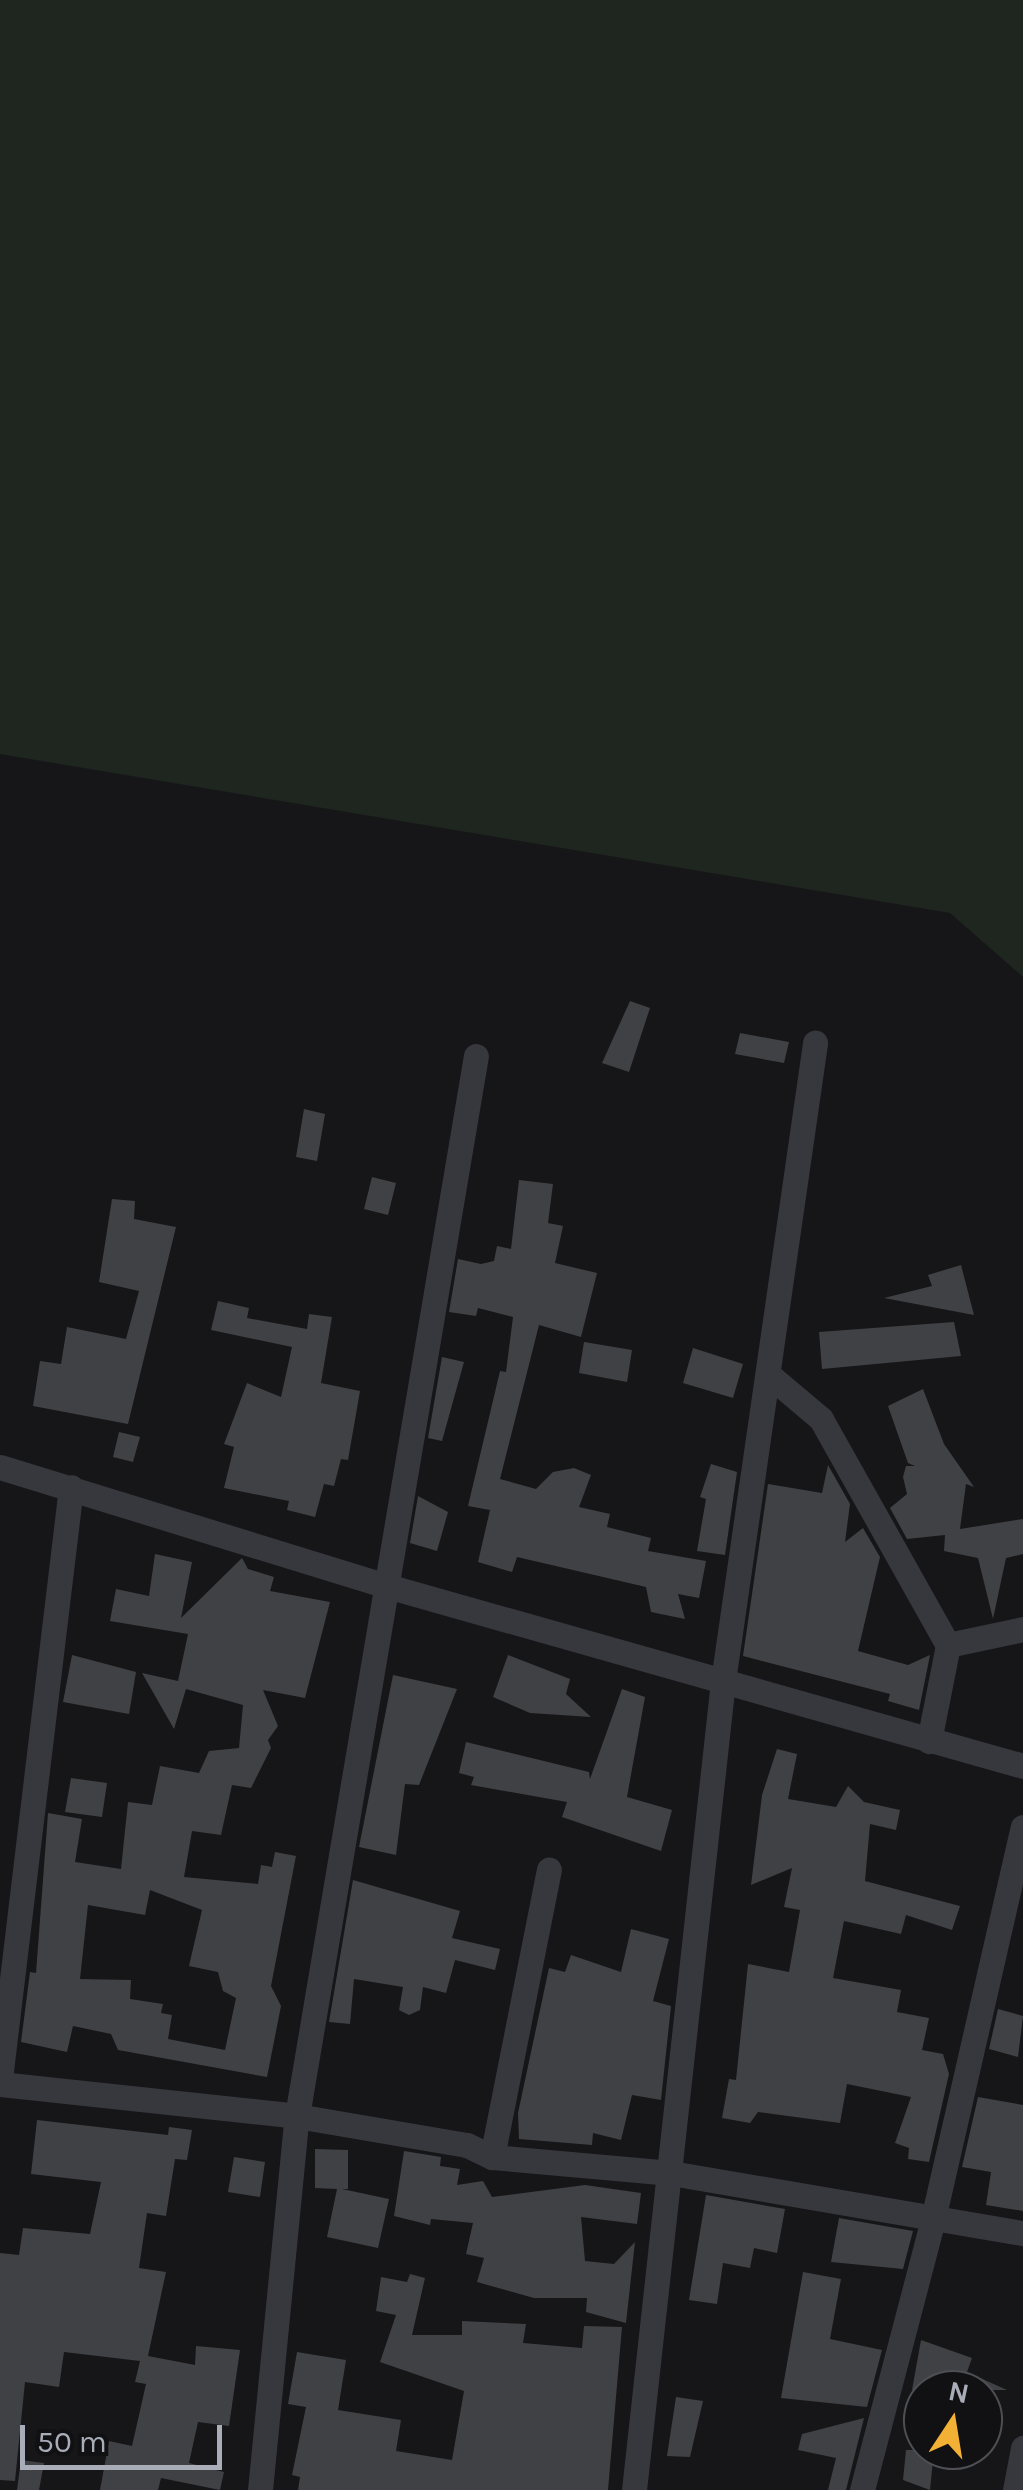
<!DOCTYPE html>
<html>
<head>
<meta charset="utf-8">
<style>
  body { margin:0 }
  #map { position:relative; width:1023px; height:2490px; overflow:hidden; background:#161618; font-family:Karla,sans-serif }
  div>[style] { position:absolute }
  .green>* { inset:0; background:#1e261f }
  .building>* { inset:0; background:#404145 }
  .minor>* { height:25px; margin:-12.5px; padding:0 12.5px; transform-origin:12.5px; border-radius:12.5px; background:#37383d }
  span { translate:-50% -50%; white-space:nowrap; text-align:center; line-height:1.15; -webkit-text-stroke:8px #111113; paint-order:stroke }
  .north { position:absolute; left:903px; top:2370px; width:100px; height:100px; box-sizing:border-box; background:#111113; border:2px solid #4d4f55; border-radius:50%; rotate:12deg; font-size:28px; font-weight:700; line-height:40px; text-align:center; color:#a8adb8 }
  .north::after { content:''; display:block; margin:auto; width:35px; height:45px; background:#f2b134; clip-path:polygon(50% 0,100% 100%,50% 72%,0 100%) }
  .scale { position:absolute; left:20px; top:2425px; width:202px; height:45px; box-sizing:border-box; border:5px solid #a8adb8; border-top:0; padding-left:12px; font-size:30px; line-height:35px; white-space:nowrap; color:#a8adb8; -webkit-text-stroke:8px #111113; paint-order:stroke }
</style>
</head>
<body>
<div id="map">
  <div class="green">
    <i style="clip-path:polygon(0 0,1023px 0,1023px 977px,950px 913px,0 754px)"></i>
  </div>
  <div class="building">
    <i style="clip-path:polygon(630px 1001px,650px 1008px,629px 1072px,602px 1063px)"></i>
    <i style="clip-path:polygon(740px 1033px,789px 1042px,784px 1063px,735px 1054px)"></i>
    <i style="clip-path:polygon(304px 1109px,325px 1114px,317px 1161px,296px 1157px)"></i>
    <i style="clip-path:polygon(372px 1177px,396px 1183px,388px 1215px,364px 1209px)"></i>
    <i style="clip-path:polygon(519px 1180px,553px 1184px,548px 1223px,563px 1226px,555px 1263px,597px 1273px,581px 1337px,539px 1325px,500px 1479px,536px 1489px,553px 1472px,574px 1468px,591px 1475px,579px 1507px,610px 1514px,607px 1527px,651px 1538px,648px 1551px,706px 1561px,699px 1598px,678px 1594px,685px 1619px,651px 1612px,646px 1587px,517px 1557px,512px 1572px,478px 1562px,490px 1510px,468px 1506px,500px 1371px,506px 1372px,513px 1317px,478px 1308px,476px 1316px,449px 1312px,458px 1259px,481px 1264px,494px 1261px,497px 1246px,511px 1249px)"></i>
    <i style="clip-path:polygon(112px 1199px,135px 1201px,134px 1219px,176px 1227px,128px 1424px,33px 1406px,40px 1361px,61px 1364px,67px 1327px,126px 1339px,139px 1291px,99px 1282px)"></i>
    <i style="clip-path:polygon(961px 1265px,974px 1315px,884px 1298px,932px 1286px,928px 1275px)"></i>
    <i style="clip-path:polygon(218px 1301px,249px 1308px,247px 1318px,307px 1329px,309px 1314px,332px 1317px,321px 1383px,360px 1391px,348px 1460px,341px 1459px,334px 1486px,324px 1484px,315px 1517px,287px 1510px,289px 1501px,224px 1488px,234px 1447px,224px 1444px,247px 1383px,281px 1397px,292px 1347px,211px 1330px)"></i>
    <i style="clip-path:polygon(954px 1322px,961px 1356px,822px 1369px,819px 1332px)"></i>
    <i style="clip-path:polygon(584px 1342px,632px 1350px,627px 1382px,579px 1373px)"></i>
    <i style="clip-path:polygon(693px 1348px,743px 1364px,733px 1398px,683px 1383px)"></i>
    <i style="clip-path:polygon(442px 1357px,464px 1362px,442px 1441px,428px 1438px)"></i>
    <i style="clip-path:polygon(923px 1389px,944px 1444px,974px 1487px,966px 1484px,960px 1529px,1023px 1519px,1023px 1554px,1006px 1558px,993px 1619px,978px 1558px,944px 1551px,945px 1535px,907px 1539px,890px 1508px,907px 1494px,903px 1477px,906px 1466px,915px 1466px,908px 1463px,888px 1406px)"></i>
    <i style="clip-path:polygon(119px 1432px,140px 1437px,133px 1462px,113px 1457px)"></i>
    <i style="clip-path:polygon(711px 1464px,737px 1472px,725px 1555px,697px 1551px,706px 1499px,700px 1497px)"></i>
    <i style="clip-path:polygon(828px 1465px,850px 1504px,845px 1542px,863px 1528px,880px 1557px,858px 1651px,908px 1665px,930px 1655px,919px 1710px,888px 1701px,890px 1694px,743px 1656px,768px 1484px,822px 1493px)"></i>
    <i style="clip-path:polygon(418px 1496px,448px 1512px,437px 1551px,410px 1543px)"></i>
    <i style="clip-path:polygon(evenodd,155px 1554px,192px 1562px,181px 1618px,242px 1558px,248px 1569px,274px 1577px,270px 1591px,330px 1602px,305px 1698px,263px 1690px,278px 1726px,268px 1740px,271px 1748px,251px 1788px,232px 1785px,221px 1835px,192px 1831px,184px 1877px,258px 1884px,261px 1865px,272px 1867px,275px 1852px,296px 1856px,271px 1986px,281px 2006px,267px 2077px,118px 2050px,111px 2034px,73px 2026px,67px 2052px,21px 2042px,30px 1972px,36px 1973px,48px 1813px,82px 1819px,75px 1862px,121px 1869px,128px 1802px,152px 1805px,160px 1766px,199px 1773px,209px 1751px,239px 1748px,243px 1705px,186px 1689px,174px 1729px,142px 1673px,178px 1681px,188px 1634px,110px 1621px,116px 1589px,149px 1596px,155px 1554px,150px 1890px,202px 1910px,189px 1966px,218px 1972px,223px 1991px,236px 1998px,225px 2050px,168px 2039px,172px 2015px,161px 2013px,163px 2004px,130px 1999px,131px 1980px,80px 1979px,88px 1905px,145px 1915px,150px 1890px)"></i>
    <i style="clip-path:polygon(72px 1655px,136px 1672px,129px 1714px,63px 1702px)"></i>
    <i style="clip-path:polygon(508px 1655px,570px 1679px,566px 1694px,591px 1717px,530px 1713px,493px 1697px)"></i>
    <i style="clip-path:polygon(393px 1675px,457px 1689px,419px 1785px,405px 1784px,396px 1855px,359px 1847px)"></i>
    <i style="clip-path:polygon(622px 1689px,645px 1697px,627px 1797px,672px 1810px,661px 1851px,562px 1817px,567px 1802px,471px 1785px,474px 1777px,459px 1773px,466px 1742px,589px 1772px,590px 1779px)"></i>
    <i style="clip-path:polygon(777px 1749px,797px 1754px,788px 1799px,836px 1807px,848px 1786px,864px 1802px,900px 1810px,896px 1830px,870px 1824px,865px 1881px,960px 1906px,952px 1930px,906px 1915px,901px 1934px,844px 1921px,833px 1978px,901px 1990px,897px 2012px,929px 2018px,922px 2050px,943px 2054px,949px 2074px,929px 2162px,908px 2159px,909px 2148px,895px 2143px,911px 2097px,847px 2084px,840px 2123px,758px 2112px,750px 2123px,722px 2118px,729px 2079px,736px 2080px,748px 1964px,789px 1972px,800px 1910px,784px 1907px,792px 1868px,751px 1885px,762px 1795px)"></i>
    <i style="clip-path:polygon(71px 1778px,107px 1783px,102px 1817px,65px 1812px)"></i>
    <i style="clip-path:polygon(353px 1880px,460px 1911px,452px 1938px,500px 1949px,495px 1970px,455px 1960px,446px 1993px,423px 1987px,420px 2010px,409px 2015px,399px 2010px,403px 1987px,354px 1979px,350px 2024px,329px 2022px)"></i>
    <i style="clip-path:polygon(631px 1929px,669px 1939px,653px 2001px,671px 2006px,661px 2100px,632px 2095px,621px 2140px,593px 2133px,592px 2145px,519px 2139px,518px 2113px,549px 1968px,565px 1972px,571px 1955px,621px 1972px)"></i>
    <i style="clip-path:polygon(998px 2009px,1023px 2016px,1018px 2057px,989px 2049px)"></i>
    <i style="clip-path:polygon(978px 2097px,1023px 2105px,1023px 2211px,986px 2205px,991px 2172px,962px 2167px)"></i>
    <i style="clip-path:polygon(37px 2120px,168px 2135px,169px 2127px,192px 2130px,187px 2160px,175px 2159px,166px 2216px,147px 2213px,139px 2268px,166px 2272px,148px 2356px,195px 2365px,196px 2346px,240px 2350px,229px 2426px,198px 2422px,189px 2463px,224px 2472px,220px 2490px,161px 2478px,158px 2490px,100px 2490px,109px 2441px,132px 2446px,146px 2384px,135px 2382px,140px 2361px,64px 2352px,59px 2387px,25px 2382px,15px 2481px,0 2480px,0 2253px,19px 2255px,23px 2228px,90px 2234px,101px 2182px,31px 2174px)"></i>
    <i style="clip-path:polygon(315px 2149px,348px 2150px,348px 2189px,342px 2189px,389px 2199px,378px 2248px,327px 2237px,337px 2189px,315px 2188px)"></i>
    <i style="clip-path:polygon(404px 2151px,441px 2157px,440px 2166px,460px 2169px,457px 2185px,483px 2181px,492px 2197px,585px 2185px,641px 2193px,637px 2224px,581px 2217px,585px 2261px,614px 2264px,635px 2242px,626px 2323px,586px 2312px,587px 2298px,534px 2298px,477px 2282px,484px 2258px,466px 2254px,473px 2223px,431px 2219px,430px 2225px,394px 2216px)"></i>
    <i style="clip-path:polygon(234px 2157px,265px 2162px,260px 2197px,228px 2192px)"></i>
    <i style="clip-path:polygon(706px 2195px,785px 2209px,777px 2253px,754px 2248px,750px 2268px,723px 2263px,717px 2304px,689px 2300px)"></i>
    <i style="clip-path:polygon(839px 2218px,913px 2231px,903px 2269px,831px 2262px)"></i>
    <i style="clip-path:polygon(803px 2272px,841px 2279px,830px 2339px,882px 2350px,867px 2407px,781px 2398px)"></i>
    <i style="clip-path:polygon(410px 2274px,425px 2278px,412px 2335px,462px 2335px,462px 2321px,526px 2324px,523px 2343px,582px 2348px,584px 2326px,622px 2327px,608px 2490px,298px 2490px,300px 2477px,292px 2475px,306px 2407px,288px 2404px,297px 2352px,346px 2360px,338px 2410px,401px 2420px,396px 2451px,452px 2460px,464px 2391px,380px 2362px,396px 2315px,376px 2311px,381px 2277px,407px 2282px)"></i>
    <i style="clip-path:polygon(921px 2340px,972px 2358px,967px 2372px,1007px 2390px,912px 2390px)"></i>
    <i style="clip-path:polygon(676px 2397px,703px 2401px,690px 2457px,667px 2456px)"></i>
    <i style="clip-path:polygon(864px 2418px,846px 2490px,828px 2490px,836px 2458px,798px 2450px,802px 2434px)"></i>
    <i style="clip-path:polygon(906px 2450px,934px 2450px,930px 2490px,903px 2480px)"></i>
    <i style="clip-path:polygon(21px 2460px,44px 2463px,39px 2490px,17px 2490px)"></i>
  </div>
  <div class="minor">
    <i style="left:769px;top:1375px;width:68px;rotate:40.2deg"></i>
    <i style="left:821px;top:1419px;width:259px;rotate:60.7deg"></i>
    <i style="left:948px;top:1645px;width:98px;rotate:101.2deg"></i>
    <i style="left:0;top:1467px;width:405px;rotate:17.1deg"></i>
    <i style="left:387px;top:1586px;width:661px;rotate:15.8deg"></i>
    <i style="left:948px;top:1645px;width:77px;rotate:-12deg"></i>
    <i style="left:0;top:2079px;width:596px;rotate:-83.16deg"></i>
    <i style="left:0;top:2084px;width:299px;rotate:6.1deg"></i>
    <i style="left:297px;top:2116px;width:172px;rotate:9.7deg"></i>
    <i style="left:467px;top:2145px;width:28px;rotate:26deg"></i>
    <i style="left:492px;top:2157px;width:180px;rotate:5.1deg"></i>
    <i style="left:671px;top:2173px;width:357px;rotate:9.7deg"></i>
    <i style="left:492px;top:2157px;width:293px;rotate:-78.8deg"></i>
    <i style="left:260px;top:2490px;width:376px;rotate:-84.4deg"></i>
    <i style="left:297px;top:2116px;width:1075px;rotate:-80.42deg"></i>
    <i style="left:634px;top:2490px;width:814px;rotate:-83.72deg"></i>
    <i style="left:723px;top:1681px;width:645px;rotate:-81.79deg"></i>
    <i style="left:862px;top:2490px;width:280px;rotate:-75.3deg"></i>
    <i style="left:933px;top:2219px;width:402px;rotate:-77.1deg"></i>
    <i style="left:1015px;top:2490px;width:43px;rotate:-79.2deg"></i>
  </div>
  <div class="north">N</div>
  <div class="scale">50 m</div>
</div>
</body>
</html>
